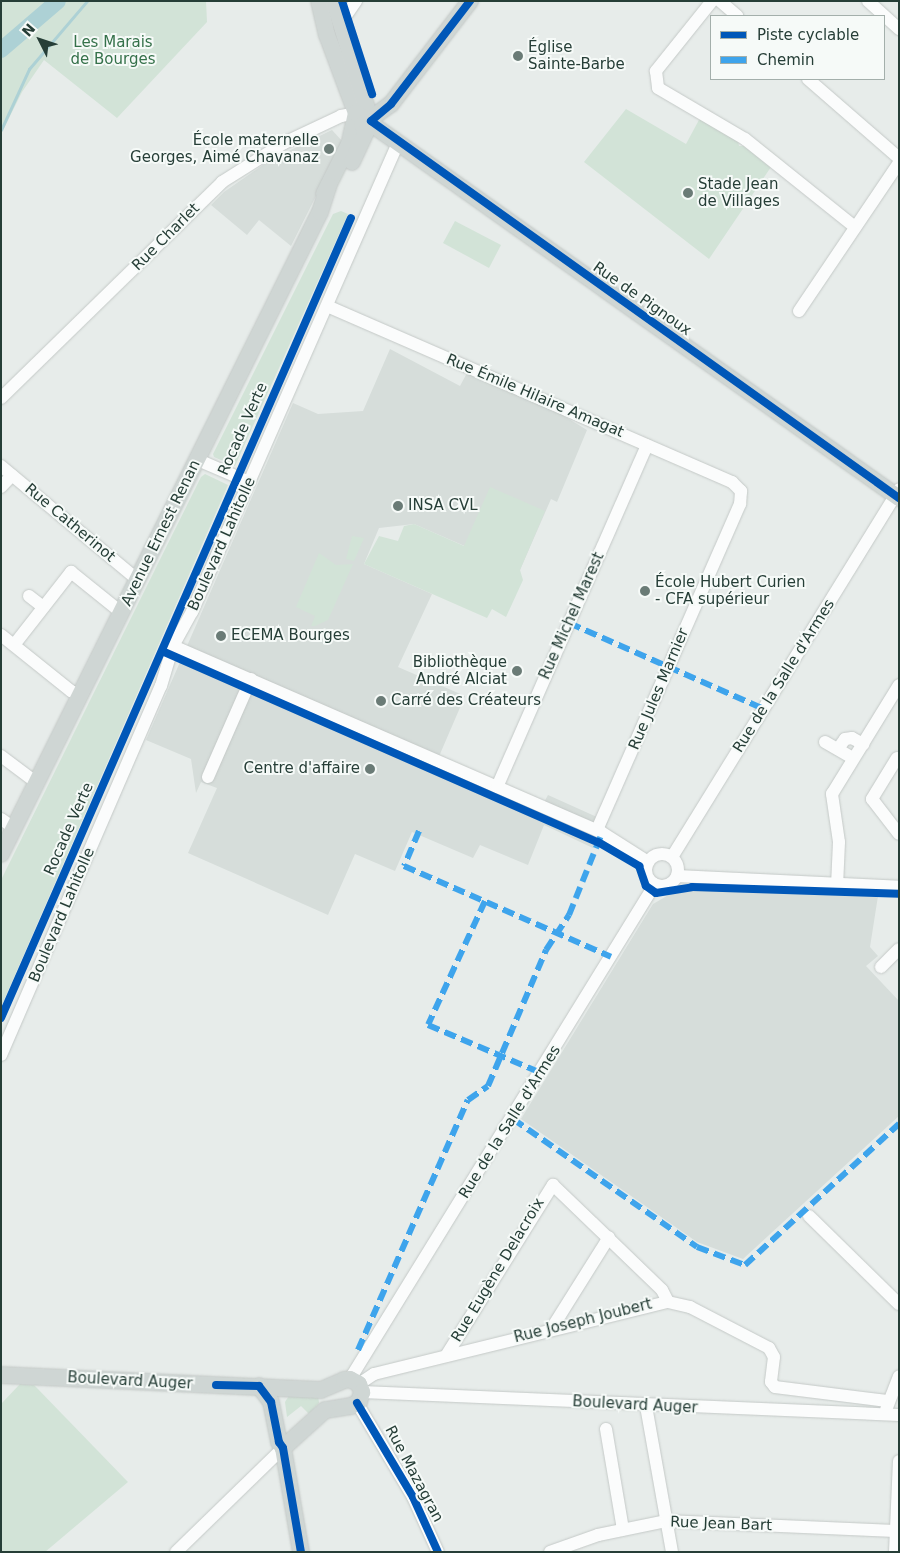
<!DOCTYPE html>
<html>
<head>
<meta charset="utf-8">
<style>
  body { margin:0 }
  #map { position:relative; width:900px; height:1553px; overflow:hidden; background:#e7ecea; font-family:"DejaVu Sans",sans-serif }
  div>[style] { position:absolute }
  .built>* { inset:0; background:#d6ddda }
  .green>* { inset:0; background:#d2e3d7 }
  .stream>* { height:2.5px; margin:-1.25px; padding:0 1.25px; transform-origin:1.25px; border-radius:1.25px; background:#add1d5 }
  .river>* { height:16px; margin:-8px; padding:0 8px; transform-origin:8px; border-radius:8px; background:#add1d5 }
  .roads { filter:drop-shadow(0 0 1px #c4c9c7) drop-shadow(0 0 1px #c4c9c7) }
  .minor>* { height:12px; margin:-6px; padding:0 6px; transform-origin:6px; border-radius:6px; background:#fbfcfc }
  .minor>.ring { margin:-6px; padding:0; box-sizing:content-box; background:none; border:12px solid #fbfcfc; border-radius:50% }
  .major>* { height:16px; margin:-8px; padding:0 8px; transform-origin:8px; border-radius:8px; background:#cfd6d4 }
  .quiet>* { height:6px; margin-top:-3px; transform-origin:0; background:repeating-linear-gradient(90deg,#3ea4ec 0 12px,transparent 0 18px) }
  .cycleway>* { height:8px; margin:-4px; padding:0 4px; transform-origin:4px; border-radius:4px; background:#0057b8 }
  .dots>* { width:14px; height:14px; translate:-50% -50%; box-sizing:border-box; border:2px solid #f6faf8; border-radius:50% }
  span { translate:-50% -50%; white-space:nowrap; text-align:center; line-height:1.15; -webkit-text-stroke:4px #f6faf8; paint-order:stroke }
  .park-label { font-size:15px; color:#35714a }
  .poi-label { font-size:15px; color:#263e37 }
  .left { translate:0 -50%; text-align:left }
  .right { translate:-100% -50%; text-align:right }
  .street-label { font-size:15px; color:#263e37 }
  .frame { position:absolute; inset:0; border:2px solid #263e37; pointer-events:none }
  .legend { position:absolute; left:710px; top:15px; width:175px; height:65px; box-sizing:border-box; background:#f6faf8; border:1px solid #a3afab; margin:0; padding:6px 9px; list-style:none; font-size:15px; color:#263e37 }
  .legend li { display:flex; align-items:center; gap:10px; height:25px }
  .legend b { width:25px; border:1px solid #a3afab }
  .north { position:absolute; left:15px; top:15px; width:50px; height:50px; -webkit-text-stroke:4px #f6faf8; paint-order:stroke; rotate:311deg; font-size:14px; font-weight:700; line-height:20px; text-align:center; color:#263e37 }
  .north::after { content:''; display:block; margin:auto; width:18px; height:22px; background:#263e37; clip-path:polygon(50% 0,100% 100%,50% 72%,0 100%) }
</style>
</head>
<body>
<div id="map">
  <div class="built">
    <i style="clip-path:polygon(332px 130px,343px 142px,291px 246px,259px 220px,247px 235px,211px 205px,224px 192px,270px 160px)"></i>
    <i style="clip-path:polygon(390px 349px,460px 386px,467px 373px,559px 413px,587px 430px,557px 502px,551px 499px,520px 570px,414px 524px,379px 528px,364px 564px,432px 594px,398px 667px,465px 696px,437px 761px,542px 806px,548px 795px,608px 822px,593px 848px,544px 825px,528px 865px,480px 845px,473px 858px,412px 832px,395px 871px,355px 854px,328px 915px,188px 853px,217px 788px,201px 782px,196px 793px,191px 759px,146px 740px,293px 403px,318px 414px,363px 411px)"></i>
    <i style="clip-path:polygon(703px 889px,878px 896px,870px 947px,878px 956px,866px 966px,899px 1001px,899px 1116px,743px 1259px,697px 1242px,521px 1119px,653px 904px,672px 893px)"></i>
  </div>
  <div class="green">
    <i style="clip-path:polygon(1px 1px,206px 1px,207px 22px,117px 118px,44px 60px,22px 92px,1px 134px)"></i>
    <i style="clip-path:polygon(626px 109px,686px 144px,700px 118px,738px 140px,739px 146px,746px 146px,771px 167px,709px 259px,584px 162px)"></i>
    <i style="clip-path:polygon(341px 211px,348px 214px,235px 466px,214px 457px,213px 454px,333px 214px)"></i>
    <i style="clip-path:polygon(455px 221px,501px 245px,489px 268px,443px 243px)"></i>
    <i style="clip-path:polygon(205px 474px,228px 485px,1px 1007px,1px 880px,201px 477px)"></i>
    <i style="clip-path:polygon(490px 487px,545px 511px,520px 570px,523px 580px,506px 617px,492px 609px,487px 618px,364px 564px,379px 536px,398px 541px,404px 526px,414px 524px,464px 546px)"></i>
    <i style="clip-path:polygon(352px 536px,364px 538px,354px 561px,346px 559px)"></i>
    <i style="clip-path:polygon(319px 553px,336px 565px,353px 564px,328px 620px,315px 626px,311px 626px,315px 616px,296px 607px)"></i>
    <i style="clip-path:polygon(20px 1384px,34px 1385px,128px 1482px,45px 1552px,1px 1552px,1px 1404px)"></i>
    <i style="clip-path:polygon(290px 1394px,318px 1394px,319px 1403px,309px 1414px,301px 1406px,287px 1417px,285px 1402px)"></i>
  </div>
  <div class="stream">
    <i style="left:1px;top:130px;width:67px;rotate:-65.3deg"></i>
    <i style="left:29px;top:69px;width:89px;rotate:-49.5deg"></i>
  </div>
  <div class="river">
    <i style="left:1px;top:50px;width:75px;rotate:-40.7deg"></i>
  </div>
  <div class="roads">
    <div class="minor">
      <i style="left:712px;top:1px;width:90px;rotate:128.7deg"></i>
      <i style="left:656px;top:71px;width:17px;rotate:83deg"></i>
      <i style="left:658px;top:88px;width:101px;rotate:30.4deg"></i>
      <i style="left:745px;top:139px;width:141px;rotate:38.7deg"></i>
      <i style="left:720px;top:1px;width:23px;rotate:41deg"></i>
      <i style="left:868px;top:1px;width:42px;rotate:42.1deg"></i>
      <i style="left:340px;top:16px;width:7px;rotate:-16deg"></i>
      <i style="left:347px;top:14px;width:16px;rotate:-55deg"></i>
      <i style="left:808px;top:79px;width:121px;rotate:41deg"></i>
      <i style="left:327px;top:306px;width:442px;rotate:23.5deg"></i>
      <i style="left:732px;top:482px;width:13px;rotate:45deg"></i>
      <i style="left:741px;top:491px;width:13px;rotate:94deg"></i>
      <i style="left:740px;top:504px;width:356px;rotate:113.7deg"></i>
      <i style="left:799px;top:311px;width:179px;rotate:-56deg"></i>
      <i style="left:1px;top:398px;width:309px;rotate:-44.3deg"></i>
      <i style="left:222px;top:182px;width:73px;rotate:-32.2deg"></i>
      <i style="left:284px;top:143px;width:63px;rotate:-25.3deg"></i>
      <i style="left:341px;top:116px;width:15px;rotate:-11deg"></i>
      <i style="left:198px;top:460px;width:56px;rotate:23.3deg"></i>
      <i style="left:1px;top:466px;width:178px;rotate:39.8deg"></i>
      <i style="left:1px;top:487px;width:16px;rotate:-47deg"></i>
      <i style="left:29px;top:596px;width:18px;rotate:38deg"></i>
      <i style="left:1px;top:635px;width:90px;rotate:38.7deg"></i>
      <i style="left:71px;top:691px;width:11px;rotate:27deg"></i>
      <i style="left:14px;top:645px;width:93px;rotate:-52deg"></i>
      <i style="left:71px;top:572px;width:65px;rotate:38.8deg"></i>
      <i style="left:173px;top:646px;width:467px;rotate:23.5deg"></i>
      <i style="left:601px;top:832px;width:56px;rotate:32.6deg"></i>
      <i style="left:825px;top:742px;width:32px;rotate:30deg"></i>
      <i style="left:838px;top:749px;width:12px;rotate:-55deg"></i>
      <i style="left:845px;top:739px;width:7px;rotate:-8deg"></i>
      <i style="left:852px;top:738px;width:13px;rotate:29deg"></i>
      <i style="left:1px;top:756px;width:45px;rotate:36.9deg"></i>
      <i style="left:897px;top:758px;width:48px;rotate:121.4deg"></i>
      <i style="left:872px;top:799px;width:44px;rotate:52.4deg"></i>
      <i style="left:208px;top:777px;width:107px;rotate:-66.3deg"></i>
      <i style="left:497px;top:787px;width:373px;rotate:-66.3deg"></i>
      <i style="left:1px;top:819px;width:16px;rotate:35deg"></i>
      <i class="ring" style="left:646px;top:854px;width:20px;height:20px"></i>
      <i style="left:672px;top:857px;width:432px;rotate:-58.3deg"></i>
      <i style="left:677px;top:876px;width:222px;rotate:2.8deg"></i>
      <i style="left:837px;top:886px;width:44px;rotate:-87.4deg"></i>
      <i style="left:839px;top:842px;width:49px;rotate:-98.3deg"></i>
      <i style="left:832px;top:794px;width:128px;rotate:-58.4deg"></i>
      <i style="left:881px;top:967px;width:25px;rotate:-45deg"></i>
      <i style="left:1px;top:1055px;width:402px;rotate:-66.6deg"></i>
      <i style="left:161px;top:686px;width:42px;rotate:-73.3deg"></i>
      <i style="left:173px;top:646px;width:39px;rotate:-61deg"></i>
      <i style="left:192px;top:612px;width:512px;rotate:-66.29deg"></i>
      <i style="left:809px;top:1216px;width:126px;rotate:44.4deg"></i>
      <i style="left:552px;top:1328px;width:107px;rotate:-57.9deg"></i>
      <i style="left:446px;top:1356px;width:202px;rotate:-58deg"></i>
      <i style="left:553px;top:1185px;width:151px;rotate:43.9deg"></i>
      <i style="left:662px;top:1290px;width:13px;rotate:63deg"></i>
      <i style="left:350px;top:1379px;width:581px;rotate:-58.36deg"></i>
      <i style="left:359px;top:1384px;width:18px;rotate:-34deg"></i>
      <i style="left:374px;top:1374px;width:303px;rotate:-13.8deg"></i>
      <i style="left:668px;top:1302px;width:23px;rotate:13deg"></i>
      <i style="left:690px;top:1307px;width:89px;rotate:27.4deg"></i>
      <i style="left:769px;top:1348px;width:10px;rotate:61deg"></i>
      <i style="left:774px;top:1357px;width:25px;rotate:97deg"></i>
      <i style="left:771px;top:1382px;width:6px;rotate:51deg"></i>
      <i style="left:775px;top:1387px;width:113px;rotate:7.1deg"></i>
      <i style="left:362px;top:1392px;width:537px;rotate:2.45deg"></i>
      <i style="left:357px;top:1403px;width:109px;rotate:59.2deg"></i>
      <i style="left:413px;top:1497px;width:60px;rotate:65.6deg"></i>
      <i style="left:646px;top:1406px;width:148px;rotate:79.9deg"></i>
      <i style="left:886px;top:1410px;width:36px;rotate:-69deg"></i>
      <i style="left:606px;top:1429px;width:102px;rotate:80.4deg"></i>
      <i style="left:176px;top:1552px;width:149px;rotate:-44.2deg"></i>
      <i style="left:550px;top:1552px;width:51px;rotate:-19.5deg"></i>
      <i style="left:598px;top:1535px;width:69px;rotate:-11.6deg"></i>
      <i style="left:666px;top:1521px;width:229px;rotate:2.5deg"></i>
      <i style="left:895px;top:1552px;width:91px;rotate:-87.5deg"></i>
    </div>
    <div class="major">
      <i style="left:319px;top:1px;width:35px;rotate:77deg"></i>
      <i style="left:327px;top:35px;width:83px;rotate:69.6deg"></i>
      <i style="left:356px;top:113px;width:30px;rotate:102deg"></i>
      <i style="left:350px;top:142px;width:58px;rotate:116.6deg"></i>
      <i style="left:334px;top:1px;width:126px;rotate:72.9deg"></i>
      <i style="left:356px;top:113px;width:666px;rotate:35.34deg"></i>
      <i style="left:362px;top:125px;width:36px;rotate:-36deg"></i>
      <i style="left:391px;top:104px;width:130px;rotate:-52.5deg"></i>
      <i style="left:352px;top:162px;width:45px;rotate:-65.1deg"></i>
      <i style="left:1px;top:854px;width:717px;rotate:-63.58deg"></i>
      <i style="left:320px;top:212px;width:28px;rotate:-72deg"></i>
      <i style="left:1px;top:1375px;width:320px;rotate:2.7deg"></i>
      <i style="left:321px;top:1390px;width:25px;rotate:-23deg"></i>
      <i style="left:344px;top:1380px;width:6px;rotate:-9deg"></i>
      <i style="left:350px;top:1379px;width:10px;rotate:29deg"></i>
      <i style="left:359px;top:1384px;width:9px;rotate:69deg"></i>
      <i style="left:362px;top:1392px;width:10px;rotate:107deg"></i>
      <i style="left:359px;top:1402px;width:9px;rotate:153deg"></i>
      <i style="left:351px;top:1406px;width:26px;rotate:171deg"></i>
      <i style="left:325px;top:1410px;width:57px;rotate:137.9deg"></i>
      <i style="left:259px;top:1386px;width:20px;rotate:53deg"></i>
      <i style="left:271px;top:1402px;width:41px;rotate:78.7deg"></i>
      <i style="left:279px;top:1442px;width:7px;rotate:56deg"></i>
      <i style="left:283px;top:1448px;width:106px;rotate:80.2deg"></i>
    </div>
  </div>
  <div class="quiet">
    <i style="left:569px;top:623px;width:213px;rotate:23.8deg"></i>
    <i style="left:419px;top:831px;width:38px;rotate:113deg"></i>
    <i style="left:404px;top:866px;width:226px;rotate:23.7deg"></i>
    <i style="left:485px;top:901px;width:136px;rotate:114.7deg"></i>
    <i style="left:428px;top:1025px;width:123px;rotate:23deg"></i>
    <i style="left:513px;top:1119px;width:224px;rotate:34.8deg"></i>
    <i style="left:697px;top:1247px;width:51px;rotate:20.6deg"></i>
    <i style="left:745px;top:1265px;width:209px;rotate:-42.5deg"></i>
    <i style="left:358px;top:1350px;width:273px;rotate:-66.3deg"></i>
    <i style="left:468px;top:1100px;width:24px;rotate:-35deg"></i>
    <i style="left:488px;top:1086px;width:148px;rotate:-66.9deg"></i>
    <i style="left:546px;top:950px;width:42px;rotate:-56.7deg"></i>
    <i style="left:569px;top:915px;width:88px;rotate:-68.1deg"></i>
  </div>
  <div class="cycleway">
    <i style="left:342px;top:1px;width:98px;rotate:72.1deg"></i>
    <i style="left:371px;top:121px;width:649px;rotate:35.53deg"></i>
    <i style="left:371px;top:121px;width:26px;rotate:-40deg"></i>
    <i style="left:391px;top:104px;width:130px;rotate:-52.5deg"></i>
    <i style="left:162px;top:651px;width:476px;rotate:23.7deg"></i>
    <i style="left:598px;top:842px;width:48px;rotate:30.3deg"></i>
    <i style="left:639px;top:866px;width:21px;rotate:71deg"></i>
    <i style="left:646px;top:886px;width:12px;rotate:35deg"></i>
    <i style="left:656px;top:893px;width:36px;rotate:-9deg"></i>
    <i style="left:692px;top:887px;width:207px;rotate:1.9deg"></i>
    <i style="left:1px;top:1018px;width:873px;rotate:-66.37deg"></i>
    <i style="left:216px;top:1385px;width:43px;rotate:1.3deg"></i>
    <i style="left:259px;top:1386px;width:20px;rotate:53deg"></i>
    <i style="left:271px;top:1402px;width:41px;rotate:78.7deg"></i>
    <i style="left:279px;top:1442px;width:7px;rotate:56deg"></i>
    <i style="left:283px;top:1448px;width:106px;rotate:80.2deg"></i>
    <i style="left:357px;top:1403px;width:109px;rotate:59.2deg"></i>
    <i style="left:413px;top:1497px;width:60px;rotate:65.6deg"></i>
  </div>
  <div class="dots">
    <i style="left:518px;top:56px;background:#6a7b76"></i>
    <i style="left:329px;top:149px;background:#6a7b76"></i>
    <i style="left:688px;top:193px;background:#6a7b76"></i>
    <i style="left:398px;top:506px;background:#6a7b76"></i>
    <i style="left:645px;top:591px;background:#6a7b76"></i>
    <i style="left:221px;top:636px;background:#6a7b76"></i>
    <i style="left:517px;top:671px;background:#6a7b76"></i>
    <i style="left:381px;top:701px;background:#6a7b76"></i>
    <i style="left:370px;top:769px;background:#6a7b76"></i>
  </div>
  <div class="park-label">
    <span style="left:113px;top:51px">Les Marais<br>de Bourges</span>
  </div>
  <div class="poi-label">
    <span class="left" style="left:528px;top:56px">Église<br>Sainte-Barbe</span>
    <span class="right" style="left:319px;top:149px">École maternelle<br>Georges, Aimé Chavanaz</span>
    <span class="left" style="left:698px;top:193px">Stade Jean<br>de Villages</span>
    <span class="left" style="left:408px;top:506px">INSA CVL</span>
    <span class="left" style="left:655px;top:591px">École Hubert Curien<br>- CFA supérieur</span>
    <span class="left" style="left:231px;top:636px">ECEMA Bourges</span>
    <span class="right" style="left:507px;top:671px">Bibliothèque<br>André Alciat</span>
    <span class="left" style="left:391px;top:701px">Carré des Créateurs</span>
    <span class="right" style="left:360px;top:769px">Centre d'affaire</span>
  </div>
  <div class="street-label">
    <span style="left:166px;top:237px;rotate:-45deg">Rue Charlet</span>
    <span style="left:642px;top:299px;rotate:35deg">Rue de Pignoux</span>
    <span style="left:535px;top:396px;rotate:23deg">Rue Émile Hilaire Amagat</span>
    <span style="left:243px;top:429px;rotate:-66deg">Rocade Verte</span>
    <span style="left:70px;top:523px;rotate:40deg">Rue Catherinot</span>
    <span style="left:161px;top:533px;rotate:-64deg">Avenue Ernest Renan</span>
    <span style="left:222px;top:544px;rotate:-66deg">Boulevard Lahitolle</span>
    <span style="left:572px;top:616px;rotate:-66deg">Rue Michel Marest</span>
    <span style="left:784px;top:676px;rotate:-58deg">Rue de la Salle d'Armes</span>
    <span style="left:659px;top:689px;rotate:-67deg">Rue Jules Marnier</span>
    <span style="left:69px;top:829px;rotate:-66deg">Rocade Verte</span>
    <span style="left:62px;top:915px;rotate:-67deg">Boulevard Lahitolle</span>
    <span style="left:510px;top:1122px;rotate:-58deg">Rue de la Salle d'Armes</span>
    <span style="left:498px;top:1270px;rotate:-59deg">Rue Eugène Delacroix</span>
    <span style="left:583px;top:1321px;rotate:-14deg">Rue Joseph Joubert</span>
    <span style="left:130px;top:1381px;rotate:3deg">Boulevard Auger</span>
    <span style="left:635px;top:1405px;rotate:3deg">Boulevard Auger</span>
    <span style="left:414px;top:1474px;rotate:62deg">Rue Mazagran</span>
    <span style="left:721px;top:1524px;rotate:2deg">Rue Jean Bart</span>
  </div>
  <div class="frame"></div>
  <ul class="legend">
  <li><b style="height:6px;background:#0057b8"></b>Piste cyclable</li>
  <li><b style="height:6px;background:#3ea4ec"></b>Chemin</li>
  </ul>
  <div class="north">N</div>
</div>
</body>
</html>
